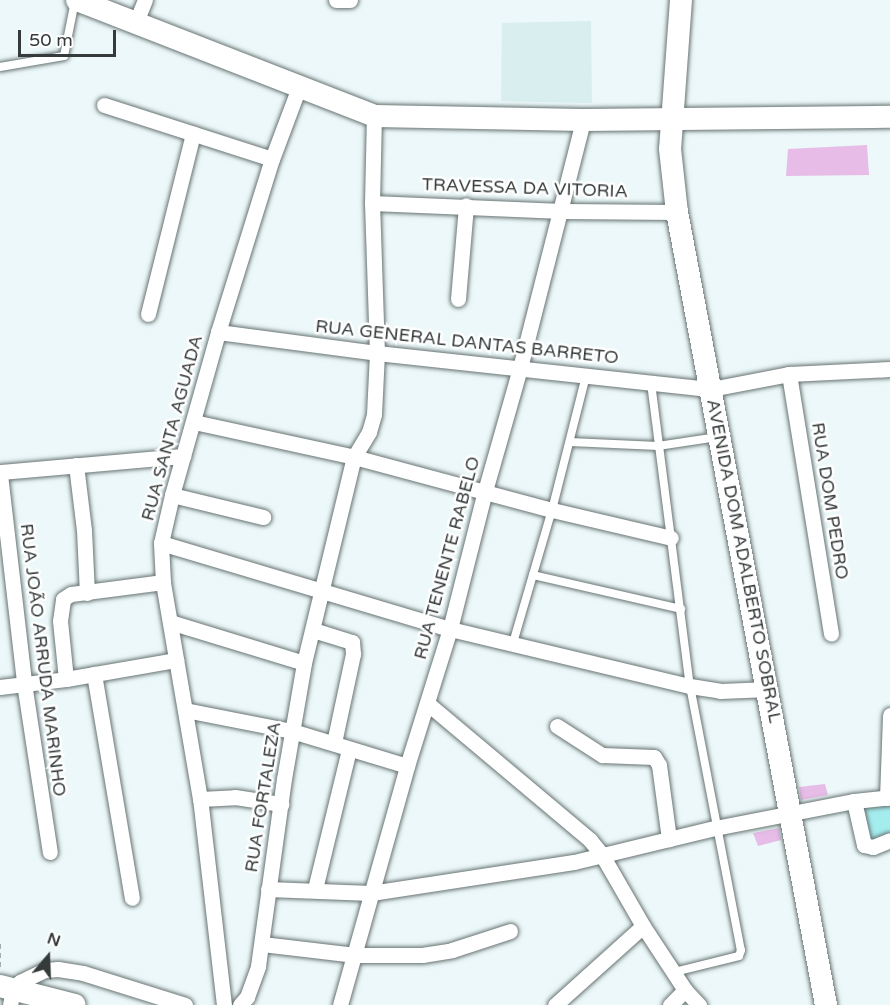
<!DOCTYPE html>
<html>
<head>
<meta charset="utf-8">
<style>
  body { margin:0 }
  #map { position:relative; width:890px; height:1005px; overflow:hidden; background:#ecf8f9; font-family:"Varela Round",sans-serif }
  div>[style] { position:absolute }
  .built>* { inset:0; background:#d9eeee }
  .green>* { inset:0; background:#a4edef }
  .building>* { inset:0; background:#e7bce7 }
  .path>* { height:2px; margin-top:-1px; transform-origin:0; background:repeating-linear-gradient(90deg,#a5aeaf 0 4.5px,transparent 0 9px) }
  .roads { filter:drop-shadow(0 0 2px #687373) drop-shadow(0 0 2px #687373) }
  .lane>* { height:8px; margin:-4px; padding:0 4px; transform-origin:4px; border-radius:4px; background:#fff }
  .street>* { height:15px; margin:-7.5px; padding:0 7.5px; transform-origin:7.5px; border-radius:7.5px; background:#fff }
  .secondary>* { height:22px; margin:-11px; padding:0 11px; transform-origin:11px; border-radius:11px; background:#fff }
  span { translate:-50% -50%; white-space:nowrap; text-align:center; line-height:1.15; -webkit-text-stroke:5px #fff; paint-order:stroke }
  .street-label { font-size:18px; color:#353a3a }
  .north { position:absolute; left:18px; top:927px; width:60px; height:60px; -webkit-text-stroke:4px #fff; paint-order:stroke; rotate:19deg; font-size:16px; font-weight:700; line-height:24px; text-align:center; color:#353a3a }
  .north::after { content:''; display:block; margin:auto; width:21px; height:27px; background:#353a3a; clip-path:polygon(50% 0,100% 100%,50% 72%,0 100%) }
  .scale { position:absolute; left:18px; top:30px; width:98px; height:27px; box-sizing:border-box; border:3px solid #353a3a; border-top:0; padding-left:8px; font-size:18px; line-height:21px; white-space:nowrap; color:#353a3a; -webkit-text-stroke:4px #fff; paint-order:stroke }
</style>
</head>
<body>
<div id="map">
  <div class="built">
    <i style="clip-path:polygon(591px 21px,592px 103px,501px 101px,502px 23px)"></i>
  </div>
  <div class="green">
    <i style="clip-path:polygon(890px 797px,890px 840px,873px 847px,854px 801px)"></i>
  </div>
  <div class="building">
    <i style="clip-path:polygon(867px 145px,869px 175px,786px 176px,788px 149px)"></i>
    <i style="clip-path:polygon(825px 784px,828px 795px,801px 800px,799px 787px)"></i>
    <i style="clip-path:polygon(779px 828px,781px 840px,758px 846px,753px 833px)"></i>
  </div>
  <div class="path">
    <i style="left:0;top:944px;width:24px;rotate:90deg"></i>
  </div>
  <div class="roads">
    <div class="lane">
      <i style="left:0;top:67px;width:65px;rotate:-9.8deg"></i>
      <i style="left:64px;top:56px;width:56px;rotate:-78.7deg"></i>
      <i style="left:651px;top:383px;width:305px;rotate:82.7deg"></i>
      <i style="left:690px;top:686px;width:269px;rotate:79.1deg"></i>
      <i style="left:741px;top:950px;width:6px;rotate:108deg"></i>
      <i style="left:739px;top:956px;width:66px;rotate:166deg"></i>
      <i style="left:570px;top:442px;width:88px;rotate:2.6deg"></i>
      <i style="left:658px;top:446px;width:60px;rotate:-8.7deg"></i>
      <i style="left:533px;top:575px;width:152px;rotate:12.9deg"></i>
      <i style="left:513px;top:643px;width:139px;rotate:-73.7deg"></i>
      <i style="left:552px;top:510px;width:138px;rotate:-75.8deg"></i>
    </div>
    <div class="street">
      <i style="left:336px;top:0;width:14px"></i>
      <i style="left:136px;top:22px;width:24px;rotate:-68deg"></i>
      <i style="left:104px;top:105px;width:176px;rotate:17.8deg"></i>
      <i style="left:372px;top:203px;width:190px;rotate:2.4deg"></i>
      <i style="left:562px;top:211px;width:115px;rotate:0.5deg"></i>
      <i style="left:458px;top:299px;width:94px;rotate:-85.1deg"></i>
      <i style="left:148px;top:314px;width:186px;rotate:-76deg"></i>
      <i style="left:218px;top:332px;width:160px;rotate:7.5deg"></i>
      <i style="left:377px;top:353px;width:336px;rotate:6.2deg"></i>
      <i style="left:711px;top:389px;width:79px;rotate:-10.9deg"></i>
      <i style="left:789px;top:374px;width:101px;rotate:-2.8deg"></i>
      <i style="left:789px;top:374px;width:263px;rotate:80.8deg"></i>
      <i style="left:194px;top:422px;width:164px;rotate:12.3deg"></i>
      <i style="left:354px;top:457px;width:205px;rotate:15deg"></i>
      <i style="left:552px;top:510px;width:122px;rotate:13.2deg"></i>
      <i style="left:76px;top:465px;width:65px;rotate:83deg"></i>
      <i style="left:84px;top:530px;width:63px;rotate:87.3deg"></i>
      <i style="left:0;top:472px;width:184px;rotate:-5deg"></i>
      <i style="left:0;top:474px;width:210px;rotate:83.4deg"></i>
      <i style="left:24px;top:683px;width:171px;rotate:81.3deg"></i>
      <i style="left:172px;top:495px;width:94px;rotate:13.6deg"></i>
      <i style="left:161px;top:543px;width:302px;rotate:16.6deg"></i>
      <i style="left:450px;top:629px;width:247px;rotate:13.4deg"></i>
      <i style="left:690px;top:686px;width:30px;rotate:9deg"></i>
      <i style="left:720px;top:691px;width:49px;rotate:-2.3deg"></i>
      <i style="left:170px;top:622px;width:140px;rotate:17deg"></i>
      <i style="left:313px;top:630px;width:41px;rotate:17.1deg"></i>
      <i style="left:352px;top:642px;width:12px;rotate:85deg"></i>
      <i style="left:353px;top:654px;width:91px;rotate:102.1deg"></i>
      <i style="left:94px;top:674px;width:227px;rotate:80.4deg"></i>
      <i style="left:66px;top:679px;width:58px;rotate:-95.9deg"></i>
      <i style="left:60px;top:621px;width:22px;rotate:-82deg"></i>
      <i style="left:63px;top:599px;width:9px;rotate:-32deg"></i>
      <i style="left:71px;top:594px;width:93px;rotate:-7.4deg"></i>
      <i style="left:0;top:687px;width:66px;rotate:-6.9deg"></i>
      <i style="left:66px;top:679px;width:112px;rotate:-9.8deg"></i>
      <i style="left:427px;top:703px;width:213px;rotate:40deg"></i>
      <i style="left:590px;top:840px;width:19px;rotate:51deg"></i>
      <i style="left:602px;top:855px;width:82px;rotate:60deg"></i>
      <i style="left:643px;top:926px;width:77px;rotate:56.7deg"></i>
      <i style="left:685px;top:990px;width:21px;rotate:47deg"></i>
      <i style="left:185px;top:710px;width:109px;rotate:11.1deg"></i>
      <i style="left:292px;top:731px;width:120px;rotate:16.9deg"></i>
      <i style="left:557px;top:726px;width:54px;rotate:32.8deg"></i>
      <i style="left:602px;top:755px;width:52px;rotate:2.2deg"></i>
      <i style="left:654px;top:757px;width:9px;rotate:58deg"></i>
      <i style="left:659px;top:765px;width:75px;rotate:82.3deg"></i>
      <i style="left:887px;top:798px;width:83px;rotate:-87.9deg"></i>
      <i style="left:200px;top:799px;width:35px;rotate:-3deg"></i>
      <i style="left:235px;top:797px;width:47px;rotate:8.7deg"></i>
      <i style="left:854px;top:801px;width:45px;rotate:77.2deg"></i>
      <i style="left:864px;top:845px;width:9px;rotate:13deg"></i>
      <i style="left:873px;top:847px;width:18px;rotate:-22deg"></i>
      <i style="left:268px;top:889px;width:103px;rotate:2.2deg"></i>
      <i style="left:371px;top:893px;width:205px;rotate:-8.7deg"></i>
      <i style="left:574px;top:862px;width:145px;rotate:-13.6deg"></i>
      <i style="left:715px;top:828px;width:142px;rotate:-11deg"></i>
      <i style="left:854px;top:801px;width:36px;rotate:-6deg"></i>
      <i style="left:315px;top:889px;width:144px;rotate:-76.3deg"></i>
      <i style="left:262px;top:944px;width:94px;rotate:6.7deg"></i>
      <i style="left:355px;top:955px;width:67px"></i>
      <i style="left:422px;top:955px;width:30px;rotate:-9deg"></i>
      <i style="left:452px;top:950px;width:61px;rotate:-18.1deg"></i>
      <i style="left:10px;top:1005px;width:16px;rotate:-79deg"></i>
      <i style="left:13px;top:989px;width:10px;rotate:-45deg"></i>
      <i style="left:20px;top:982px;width:28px;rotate:-26deg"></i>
      <i style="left:45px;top:970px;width:13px;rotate:-4deg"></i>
      <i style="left:58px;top:969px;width:25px;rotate:9deg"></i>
      <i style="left:83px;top:973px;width:107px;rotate:17.4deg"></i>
      <i style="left:224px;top:1005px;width:207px;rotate:-96.6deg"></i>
      <i style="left:200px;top:799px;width:220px;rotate:-99.7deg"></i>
      <i style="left:163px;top:582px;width:39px;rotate:-93deg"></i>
      <i style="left:161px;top:543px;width:49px;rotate:-77.1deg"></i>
      <i style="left:172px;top:495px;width:169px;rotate:-74.2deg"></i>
      <i style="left:218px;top:332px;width:181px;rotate:-72.7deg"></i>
      <i style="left:272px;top:159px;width:77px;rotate:-69.4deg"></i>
      <i style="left:240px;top:1005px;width:11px;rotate:-49deg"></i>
      <i style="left:247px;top:997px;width:33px;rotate:-70deg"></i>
      <i style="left:258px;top:966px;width:189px;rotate:-82.1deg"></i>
      <i style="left:284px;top:779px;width:118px;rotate:-80.2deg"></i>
      <i style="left:304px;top:663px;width:212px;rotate:-76.4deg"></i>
      <i style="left:354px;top:457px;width:29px;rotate:-59deg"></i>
      <i style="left:369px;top:432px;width:19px;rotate:-74deg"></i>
      <i style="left:374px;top:414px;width:61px;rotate:-87.2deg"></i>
      <i style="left:377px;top:353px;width:150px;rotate:-91.9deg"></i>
      <i style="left:372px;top:203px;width:87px;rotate:-88.7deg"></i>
      <i style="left:340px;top:1005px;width:248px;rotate:-74.3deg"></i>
      <i style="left:407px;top:766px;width:144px;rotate:-72.6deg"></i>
      <i style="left:450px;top:629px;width:142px;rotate:-75.8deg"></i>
      <i style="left:485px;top:491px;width:128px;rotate:-74.1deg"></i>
      <i style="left:520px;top:368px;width:256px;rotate:-75.7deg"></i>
      <i style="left:555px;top:1005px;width:118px;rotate:-41.9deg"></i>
      <i style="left:670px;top:1005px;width:21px;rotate:-45deg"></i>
    </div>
    <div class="secondary">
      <i style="left:77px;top:0;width:319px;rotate:21.3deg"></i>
      <i style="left:374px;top:116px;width:209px;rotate:1.1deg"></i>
      <i style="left:583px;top:120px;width:307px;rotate:-0.6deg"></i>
      <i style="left:681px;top:0;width:149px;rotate:94.2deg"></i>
      <i style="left:670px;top:149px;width:63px;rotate:83.7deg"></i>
      <i style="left:677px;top:212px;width:807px;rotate:79.36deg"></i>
      <i style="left:0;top:986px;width:77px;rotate:14.2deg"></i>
    </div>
  </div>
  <div class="street-label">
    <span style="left:525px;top:188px;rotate:2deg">TRAVESSA DA VITORIA</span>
    <span style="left:467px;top:342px;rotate:6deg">RUA GENERAL DANTAS BARRETO</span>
    <span style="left:172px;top:428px;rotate:-75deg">RUA SANTA AGUADA</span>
    <span style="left:830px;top:501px;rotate:81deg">RUA DOM PEDRO</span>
    <span style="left:447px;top:558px;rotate:-75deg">RUA TENENTE RABELO</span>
    <span style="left:744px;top:561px;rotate:79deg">AVENIDA DOM ADALBERTO SOBRAL</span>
    <span style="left:43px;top:660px;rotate:83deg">RUA JOÃO ARRUDA MARINHO</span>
    <span style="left:263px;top:797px;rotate:-81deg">RUA FORTALEZA</span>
  </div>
  <div class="north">N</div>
  <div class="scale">50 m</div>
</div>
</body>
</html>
